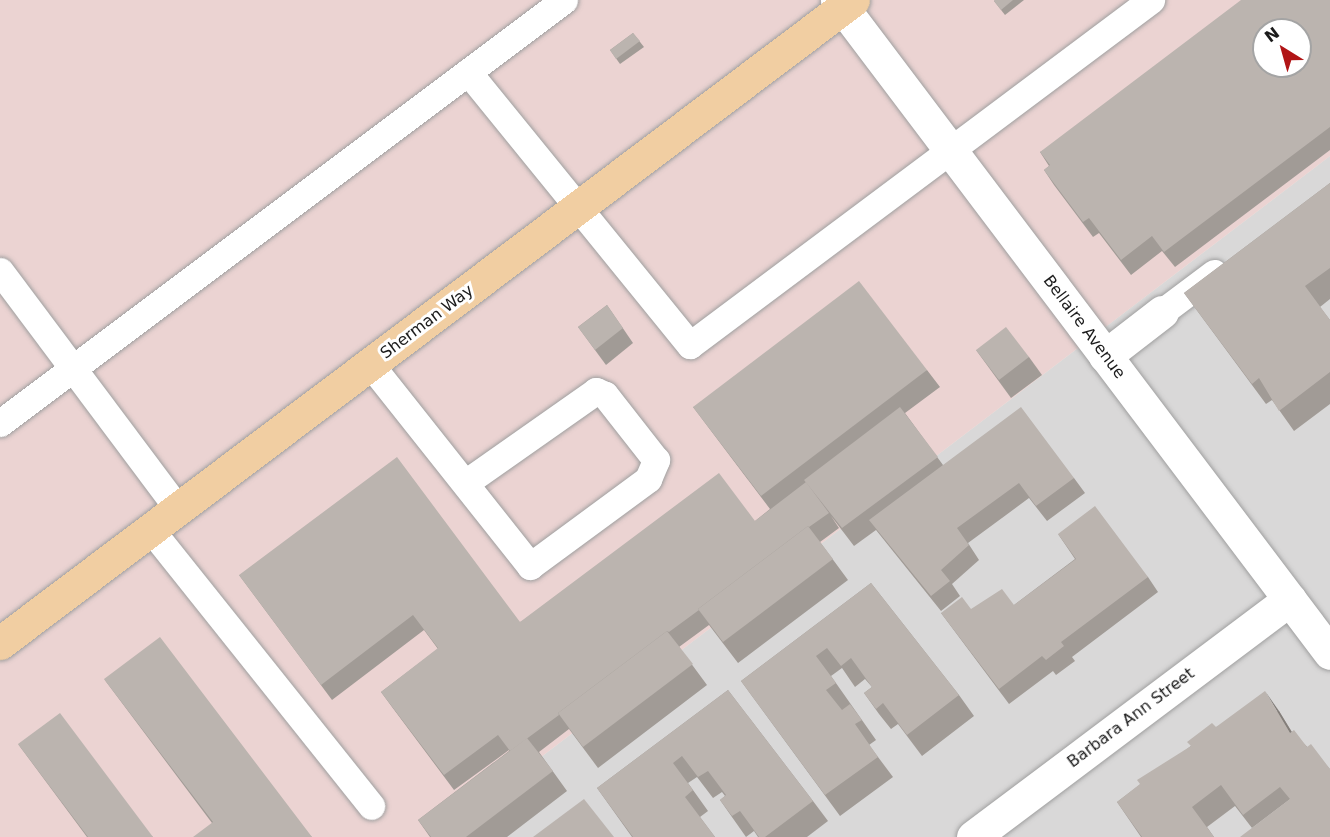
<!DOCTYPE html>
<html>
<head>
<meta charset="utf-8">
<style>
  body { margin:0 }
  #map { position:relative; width:1330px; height:837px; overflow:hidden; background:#ece8e2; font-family:"DejaVu Sans",sans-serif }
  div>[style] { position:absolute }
  .residential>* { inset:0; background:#d9d8d8 }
  .commercial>* { inset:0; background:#ebd3d2 }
  .roads { filter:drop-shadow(0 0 2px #9f9f9f) drop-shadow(0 0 2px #9f9f9f) }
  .service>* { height:27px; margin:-13.5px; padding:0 13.5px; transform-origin:13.5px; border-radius:13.5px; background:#fff }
  .minor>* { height:33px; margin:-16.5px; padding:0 16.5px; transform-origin:16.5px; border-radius:16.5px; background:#fff }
  .tertiary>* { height:33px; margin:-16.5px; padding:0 16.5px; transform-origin:16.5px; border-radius:16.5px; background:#fff }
  .primary>* { height:33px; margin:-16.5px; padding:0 16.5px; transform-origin:16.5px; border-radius:16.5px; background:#f1cea2 }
  .wall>* { inset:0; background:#a19b96 }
  .shaded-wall>* { inset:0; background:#837e7a }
  .building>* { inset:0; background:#bbb4af }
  span { translate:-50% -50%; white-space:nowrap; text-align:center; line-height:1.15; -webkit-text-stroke:6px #fff; paint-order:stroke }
  .street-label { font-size:16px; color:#1b1b1b }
  .north { position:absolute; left:1252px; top:18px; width:60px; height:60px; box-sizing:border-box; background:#fff; border:2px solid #a4a4a4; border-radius:50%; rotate:323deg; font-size:16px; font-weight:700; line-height:24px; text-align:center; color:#1b1b1b }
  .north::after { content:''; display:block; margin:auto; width:21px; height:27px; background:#b11516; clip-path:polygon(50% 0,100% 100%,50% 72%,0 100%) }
</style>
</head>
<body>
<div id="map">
  <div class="residential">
    <i style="clip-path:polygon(1330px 156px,1330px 837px,436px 837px)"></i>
  </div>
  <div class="commercial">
    <i style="clip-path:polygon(evenodd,0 0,1330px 0,1330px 156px,436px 837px,0 837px,0 0,1264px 30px,1300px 30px,1300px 66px,1264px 66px,1264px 30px)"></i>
  </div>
  <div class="roads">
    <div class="service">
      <i style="left:468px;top:72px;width:352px;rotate:50.9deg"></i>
      <i style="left:690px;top:345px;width:576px;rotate:-36.81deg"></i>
      <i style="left:0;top:271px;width:297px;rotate:53.2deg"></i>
      <i style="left:1162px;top:312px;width:65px;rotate:-36.9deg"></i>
      <i style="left:370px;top:364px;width:258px;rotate:51.6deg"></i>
      <i style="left:530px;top:566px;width:147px;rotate:-36.4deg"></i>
      <i style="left:648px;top:479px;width:21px;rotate:-67deg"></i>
      <i style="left:656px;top:460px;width:83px;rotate:-128.1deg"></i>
      <i style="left:605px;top:395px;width:10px;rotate:-156deg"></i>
      <i style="left:596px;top:391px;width:160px;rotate:144.9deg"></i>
      <i style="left:0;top:423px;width:705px;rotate:-36.87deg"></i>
      <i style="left:151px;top:530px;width:353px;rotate:51.4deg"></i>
    </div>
    <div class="minor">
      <i style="left:1105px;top:356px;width:72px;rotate:-37.7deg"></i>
      <i style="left:973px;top:837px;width:396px;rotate:-36.9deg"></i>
    </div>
    <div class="tertiary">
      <i style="left:837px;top:0;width:818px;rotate:52.95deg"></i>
    </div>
    <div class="primary">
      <i style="left:0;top:643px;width:1068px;rotate:-37.01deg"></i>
    </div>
  </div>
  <div class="wall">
    <i style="clip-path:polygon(995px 0,1024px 0,1005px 15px,994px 1px)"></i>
    <i style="clip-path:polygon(1330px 0,1330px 150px,1175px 267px,1162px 251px,1131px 275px,1099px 233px,1093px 237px,1054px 185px,1044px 170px,1049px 166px,1040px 152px)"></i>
    <i style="clip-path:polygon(633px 33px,644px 47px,620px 64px,610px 50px)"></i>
    <i style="clip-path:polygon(1330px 183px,1330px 299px,1320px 307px,1330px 320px,1330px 404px,1294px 431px,1272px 400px,1266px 404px,1184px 293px)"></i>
    <i style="clip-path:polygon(607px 305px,633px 343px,606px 365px,578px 327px)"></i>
    <i style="clip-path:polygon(976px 350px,1029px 357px,1042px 375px,1011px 398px)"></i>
    <i style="clip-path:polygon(927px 370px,940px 387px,905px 413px,943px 465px,1074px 478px,1085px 493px,1047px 521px,1029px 498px,968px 543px,979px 560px,952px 584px,960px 596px,941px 611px,876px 530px,854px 546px,831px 516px,839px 528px,820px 542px,848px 580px,738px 663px,709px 625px,679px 647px,707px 685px,598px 768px,569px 729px,539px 752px,567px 791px,507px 837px,430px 837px,418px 820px,509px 751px,509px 750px,454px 790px,392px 707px,381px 692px,438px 649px,424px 630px,332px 700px,239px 575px,520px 622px,755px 521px,770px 509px,693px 407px)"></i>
    <i style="clip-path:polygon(1058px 534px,1148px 577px,1158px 592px,1072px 657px,1075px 661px,1056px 675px,1053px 671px,1009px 704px,941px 613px,1014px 605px,1075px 559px)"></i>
    <i style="clip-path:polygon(871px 583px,959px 695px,974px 716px,922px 756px,898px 724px,891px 729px,879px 714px,864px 693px,872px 687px,865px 679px,855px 687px,842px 668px,831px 676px,876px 740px,869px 745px,893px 777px,840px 816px,741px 681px)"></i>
    <i style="clip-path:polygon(104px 679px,312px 837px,212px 823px)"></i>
    <i style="clip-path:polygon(728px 690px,813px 801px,828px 821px,807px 837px,758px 837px,754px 831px,746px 837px,720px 800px,725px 796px,722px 792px,713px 798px,697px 777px,688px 783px,708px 811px,700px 817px,715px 837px,632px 837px,597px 788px)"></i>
    <i style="clip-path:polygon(1279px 711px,1292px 732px,1330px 769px,1252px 828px,1235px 806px,1207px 827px,1214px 837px,1141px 837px,1117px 802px,1216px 727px)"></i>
    <i style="clip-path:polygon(18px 744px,153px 837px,87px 837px)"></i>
  </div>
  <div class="shaded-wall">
    <i style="clip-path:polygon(1265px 691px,1279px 711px,1305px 754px,1290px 733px)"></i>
  </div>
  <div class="building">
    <i style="clip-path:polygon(995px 0,1013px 0,1001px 10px,994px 1px)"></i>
    <i style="clip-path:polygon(evenodd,1241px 0,1330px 0,1330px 127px,1164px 252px,1152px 236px,1121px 260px,1089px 218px,1083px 222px,1044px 170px,1050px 165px,1040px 152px,1241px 0,1264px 30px,1300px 30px,1300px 66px,1264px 66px,1264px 30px)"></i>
    <i style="clip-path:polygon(633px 33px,640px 41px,616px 59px,610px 50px)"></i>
    <i style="clip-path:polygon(1330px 183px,1330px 268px,1305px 286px,1330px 320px,1330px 372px,1279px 411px,1259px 378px,1252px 384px,1184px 293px)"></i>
    <i style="clip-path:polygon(859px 281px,927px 370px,761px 496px,693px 407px)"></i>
    <i style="clip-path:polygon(607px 305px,623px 328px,595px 350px,578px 327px)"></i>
    <i style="clip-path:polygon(1006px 327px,1029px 357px,999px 380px,976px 350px)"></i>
    <i style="clip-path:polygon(900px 407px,938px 457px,842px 528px,804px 480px)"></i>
    <i style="clip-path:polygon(1021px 407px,1074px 478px,1036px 506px,1019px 483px,957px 528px,969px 545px,941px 570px,950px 581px,931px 596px,869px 520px)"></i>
    <i style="clip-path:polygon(397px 457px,520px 622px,719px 473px,755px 521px,806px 482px,829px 513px,809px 527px,808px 526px,698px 609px,699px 610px,669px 632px,667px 631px,558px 713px,559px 715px,510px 751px,498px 735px,444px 775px,381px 692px,438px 648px,413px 615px,321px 685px,239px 575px)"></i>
    <i style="clip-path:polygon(1095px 506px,1148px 577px,1061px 642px,1064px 646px,1046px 660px,1042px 656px,999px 689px,941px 613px,962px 597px,971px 609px,1002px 589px,1014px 605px,1076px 559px,1058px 534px)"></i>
    <i style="clip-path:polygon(808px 526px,833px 559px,723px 642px,698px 609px)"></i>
    <i style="clip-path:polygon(871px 583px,959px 695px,907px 735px,883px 703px,876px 709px,864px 693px,872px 687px,851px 658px,841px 666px,827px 648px,816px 656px,836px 683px,826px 690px,842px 710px,850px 704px,862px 720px,855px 724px,878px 757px,825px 795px,741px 681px)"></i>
    <i style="clip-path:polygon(667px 631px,693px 664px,583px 747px,558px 713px)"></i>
    <i style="clip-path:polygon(160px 637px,312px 837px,193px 837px,213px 822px,104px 679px)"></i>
    <i style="clip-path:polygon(728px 690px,813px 801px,765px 837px,759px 837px,740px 811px,732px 816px,720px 800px,726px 795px,708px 771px,698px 777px,682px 756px,673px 763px,693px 790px,685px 797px,715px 837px,633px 837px,597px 788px)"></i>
    <i style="clip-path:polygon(1265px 691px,1290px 733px,1294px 730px,1307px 747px,1311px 744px,1330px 769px,1330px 837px,1240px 837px,1290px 799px,1280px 787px,1243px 815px,1221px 785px,1192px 807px,1214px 837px,1142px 837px,1117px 802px,1140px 784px,1137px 780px,1191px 746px,1187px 742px,1212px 723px,1216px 727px)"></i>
    <i style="clip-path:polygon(60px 713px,153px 837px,88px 837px,18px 744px)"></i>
    <i style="clip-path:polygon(527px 738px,553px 771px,466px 837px,431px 837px,418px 820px)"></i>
    <i style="clip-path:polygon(584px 799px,614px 837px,533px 837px)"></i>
  </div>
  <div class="street-label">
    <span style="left:427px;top:322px;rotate:-37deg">Sherman Way</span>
    <span style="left:1084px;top:327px;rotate:53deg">Bellaire Avenue</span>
    <span style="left:1131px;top:718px;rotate:-37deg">Barbara Ann Street</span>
  </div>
  <div class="north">N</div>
</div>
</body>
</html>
